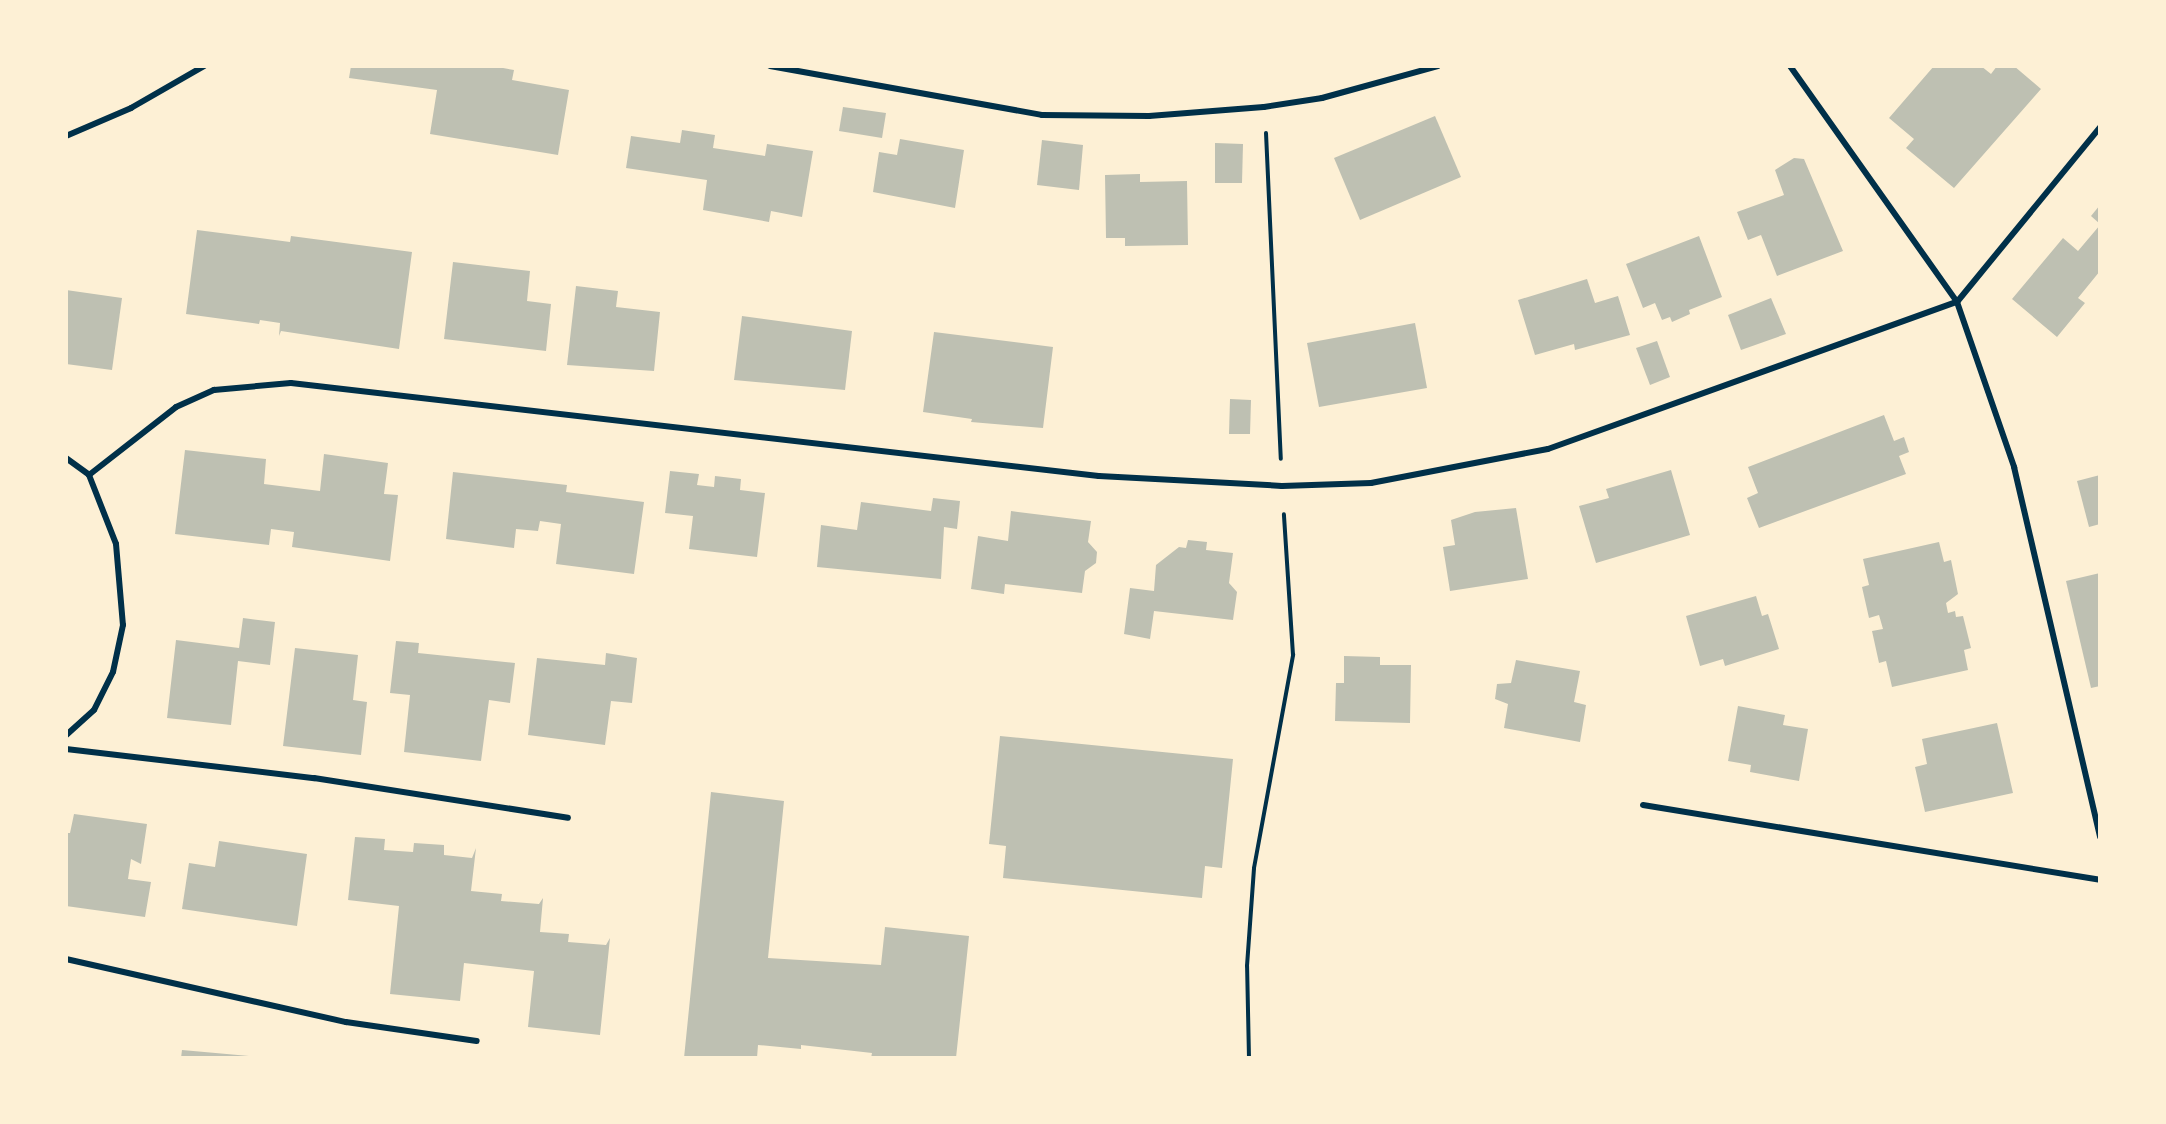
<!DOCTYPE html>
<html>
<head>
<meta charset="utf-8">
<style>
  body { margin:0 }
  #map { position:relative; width:2166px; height:1124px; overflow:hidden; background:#fdf0d5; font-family:"Varela Round",sans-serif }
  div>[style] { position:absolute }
  .building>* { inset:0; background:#bec0b2 }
  .path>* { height:4px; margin:-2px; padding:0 2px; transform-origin:2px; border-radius:2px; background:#003049 }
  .minor>* { height:6px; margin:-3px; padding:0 3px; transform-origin:3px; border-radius:3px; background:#003049 }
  span { translate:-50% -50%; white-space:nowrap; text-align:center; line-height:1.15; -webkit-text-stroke:4.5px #fdf0d5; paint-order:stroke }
  .frame { position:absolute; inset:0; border:68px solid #fdf0d5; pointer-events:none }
</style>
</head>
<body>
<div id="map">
  <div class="building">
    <i style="clip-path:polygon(351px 66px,492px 66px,514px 70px,512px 80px,569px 90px,558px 155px,430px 134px,437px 90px,349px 78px)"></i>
    <i style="clip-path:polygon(1934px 66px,1981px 66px,1991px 74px,1997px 66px,2014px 66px,2041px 89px,1954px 188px,1906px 148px,1914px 139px,1889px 118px)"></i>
    <i style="clip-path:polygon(843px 107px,886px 113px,882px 138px,839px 131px)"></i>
    <i style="clip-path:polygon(1435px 116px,1461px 177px,1360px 220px,1334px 158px)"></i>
    <i style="clip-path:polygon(682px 130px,715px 135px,713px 148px,765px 156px,767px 144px,813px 151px,802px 217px,771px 211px,769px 222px,703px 210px,707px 180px,626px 168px,631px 136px,680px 143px)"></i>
    <i style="clip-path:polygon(900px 139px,964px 150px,955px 208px,873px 192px,879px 152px,897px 155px)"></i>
    <i style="clip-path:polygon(1042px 140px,1083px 145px,1079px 190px,1037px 185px)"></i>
    <i style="clip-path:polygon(1215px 143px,1243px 144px,1242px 183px,1215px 183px)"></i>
    <i style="clip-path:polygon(1794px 158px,1804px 159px,1843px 251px,1777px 276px,1761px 235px,1748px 240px,1737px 212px,1784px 195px,1775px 170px)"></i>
    <i style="clip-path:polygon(1140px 174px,1140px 182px,1187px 181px,1188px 245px,1125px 246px,1125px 238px,1106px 238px,1105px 175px)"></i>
    <i style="clip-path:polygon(2100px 205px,2100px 224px,2091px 216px)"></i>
    <i style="clip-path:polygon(2100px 225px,2100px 271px,2078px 298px,2085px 303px,2057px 337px,2012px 299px,2063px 238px,2078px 251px)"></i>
    <i style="clip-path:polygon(197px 230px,290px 242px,291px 236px,412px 252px,399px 349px,281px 331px,279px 336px,280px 323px,260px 320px,259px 324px,186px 314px)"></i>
    <i style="clip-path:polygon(1699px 236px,1722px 297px,1689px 310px,1690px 314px,1672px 322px,1670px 317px,1662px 320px,1655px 303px,1643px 308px,1626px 264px)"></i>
    <i style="clip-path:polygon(453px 262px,530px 271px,527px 301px,551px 304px,546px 351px,444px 339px)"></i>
    <i style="clip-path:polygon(1587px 279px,1595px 303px,1618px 296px,1630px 335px,1575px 350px,1574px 344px,1535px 355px,1518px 300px)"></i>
    <i style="clip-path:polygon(576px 286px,618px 291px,616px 307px,660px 312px,654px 371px,567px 365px)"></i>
    <i style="clip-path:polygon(66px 290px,122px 298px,112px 370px,66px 364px)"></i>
    <i style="clip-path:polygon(1771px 298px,1786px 334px,1741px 350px,1728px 315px)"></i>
    <i style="clip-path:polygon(742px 316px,852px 331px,845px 390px,734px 380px)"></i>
    <i style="clip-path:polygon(1415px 323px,1427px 388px,1319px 407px,1307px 343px)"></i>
    <i style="clip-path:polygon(934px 332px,1053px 347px,1043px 428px,971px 422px,972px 419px,923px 412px)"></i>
    <i style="clip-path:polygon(1657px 341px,1670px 377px,1650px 385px,1636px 348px)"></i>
    <i style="clip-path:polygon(1230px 399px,1251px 400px,1250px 434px,1229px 434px)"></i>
    <i style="clip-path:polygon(1884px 415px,1894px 441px,1904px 437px,1909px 452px,1899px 456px,1906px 474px,1759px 528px,1747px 498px,1758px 493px,1748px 467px)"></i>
    <i style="clip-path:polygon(185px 450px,266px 459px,264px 484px,320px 491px,324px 454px,388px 463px,384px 494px,398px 495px,390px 561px,292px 547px,294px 532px,271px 529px,269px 545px,175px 534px)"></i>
    <i style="clip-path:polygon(1671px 470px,1690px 535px,1596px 563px,1579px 506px,1609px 498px,1606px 489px)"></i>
    <i style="clip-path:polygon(670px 471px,699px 474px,697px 485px,714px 487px,715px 476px,741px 479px,740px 490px,765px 493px,757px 557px,689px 549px,693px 516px,665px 513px)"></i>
    <i style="clip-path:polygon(453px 472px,567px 485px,566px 492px,644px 502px,634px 574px,556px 564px,561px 524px,540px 521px,538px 531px,516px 529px,514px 548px,446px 539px)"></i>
    <i style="clip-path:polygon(2100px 475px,2100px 524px,2089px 527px,2077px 481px)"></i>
    <i style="clip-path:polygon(933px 498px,960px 501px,957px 529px,944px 527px,941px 579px,817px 567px,821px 525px,857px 530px,861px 502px,931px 511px)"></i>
    <i style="clip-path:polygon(1516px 508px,1528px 579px,1450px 591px,1443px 547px,1455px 545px,1451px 520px,1475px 512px)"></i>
    <i style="clip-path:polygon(1011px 511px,1091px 521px,1088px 542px,1097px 552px,1096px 563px,1085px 571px,1082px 593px,1005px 584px,1004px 594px,971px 589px,978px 536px,1008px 541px)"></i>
    <i style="clip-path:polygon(1188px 540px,1207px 542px,1206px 550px,1233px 553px,1229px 583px,1237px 592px,1233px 620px,1154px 611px,1150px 639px,1124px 634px,1130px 588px,1154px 591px,1156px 565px,1179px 547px,1186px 548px)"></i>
    <i style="clip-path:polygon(1939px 542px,1944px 562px,1951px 560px,1958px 594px,1946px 603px,1948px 613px,1955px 611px,1956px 617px,1963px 616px,1971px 648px,1964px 650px,1968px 670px,1892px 687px,1886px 661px,1879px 663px,1872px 631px,1883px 629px,1879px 615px,1869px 618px,1862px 587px,1869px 585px,1863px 559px)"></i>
    <i style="clip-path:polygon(2100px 573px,2100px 686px,2091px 688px,2066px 581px)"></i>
    <i style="clip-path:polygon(1756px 596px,1762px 616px,1768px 614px,1779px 649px,1725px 666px,1723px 659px,1700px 666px,1686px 616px)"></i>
    <i style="clip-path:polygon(243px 618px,275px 622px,270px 665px,238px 661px,231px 725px,167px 718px,176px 640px,239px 648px)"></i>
    <i style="clip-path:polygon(396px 641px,419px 643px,418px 653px,515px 663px,510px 703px,489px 700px,481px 761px,404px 752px,410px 695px,390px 693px)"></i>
    <i style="clip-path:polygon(295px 648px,358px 655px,353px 700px,367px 702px,361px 755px,283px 746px)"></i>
    <i style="clip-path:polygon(606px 653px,637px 658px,632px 703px,611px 701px,605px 745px,528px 735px,537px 658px,605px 665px)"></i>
    <i style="clip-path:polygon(1344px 656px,1380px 657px,1380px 665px,1411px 665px,1410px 723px,1335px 721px,1336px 683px,1344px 683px)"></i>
    <i style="clip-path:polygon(1516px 660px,1580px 671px,1574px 702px,1586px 705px,1580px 742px,1504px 728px,1508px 704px,1495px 699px,1497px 684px,1511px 683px)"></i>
    <i style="clip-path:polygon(1738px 706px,1785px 715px,1783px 725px,1808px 729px,1799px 781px,1750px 772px,1751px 765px,1728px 761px)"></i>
    <i style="clip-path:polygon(1997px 723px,2013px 793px,1925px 812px,1915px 767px,1927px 764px,1922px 739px)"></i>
    <i style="clip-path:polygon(1000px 736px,1233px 759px,1222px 868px,1205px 866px,1202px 898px,1003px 878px,1006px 846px,989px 844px)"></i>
    <i style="clip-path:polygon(711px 792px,784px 801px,768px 958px,881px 965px,885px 927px,969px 936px,956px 1058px,871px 1058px,872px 1053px,801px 1045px,801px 1049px,758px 1045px,757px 1058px,684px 1058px)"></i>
    <i style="clip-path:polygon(74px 814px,147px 824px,141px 864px,131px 859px,128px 879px,151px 882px,145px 917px,66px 906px,66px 833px,70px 833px)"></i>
    <i style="clip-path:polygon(355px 837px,385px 839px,384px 850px,413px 852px,414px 843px,444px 845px,444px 855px,472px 858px,476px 848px,471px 891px,502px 894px,501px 901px,539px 904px,543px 898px,540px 932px,569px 934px,568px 942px,606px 945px,610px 938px,600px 1035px,528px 1027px,534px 971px,464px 963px,460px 1001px,390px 994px,399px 906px,348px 900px)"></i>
    <i style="clip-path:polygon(219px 841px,307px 854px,297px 926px,182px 909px,189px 863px,215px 867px)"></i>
    <i style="clip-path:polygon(182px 1050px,249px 1056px,249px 1058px,181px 1058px)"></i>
  </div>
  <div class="path">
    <i style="left:1266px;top:133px;width:326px;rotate:87.4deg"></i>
    <i style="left:1249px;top:1058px;width:92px;rotate:-91.2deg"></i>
    <i style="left:1247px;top:966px;width:98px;rotate:-85.9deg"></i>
    <i style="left:1254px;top:868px;width:217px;rotate:-79.6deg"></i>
    <i style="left:1293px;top:655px;width:141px;rotate:-93.7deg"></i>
  </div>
  <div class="minor">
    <i style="left:770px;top:66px;width:276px;rotate:10.2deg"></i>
    <i style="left:1042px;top:115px;width:107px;rotate:0.5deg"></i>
    <i style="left:1149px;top:116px;width:115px;rotate:-4.5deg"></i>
    <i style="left:1264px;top:107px;width:59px;rotate:-8.8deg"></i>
    <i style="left:1322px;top:98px;width:120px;rotate:-15.4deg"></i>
    <i style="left:1790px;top:66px;width:289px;rotate:54.7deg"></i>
    <i style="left:1957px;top:302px;width:175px;rotate:70.9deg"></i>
    <i style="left:2014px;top:467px;width:380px;rotate:76.9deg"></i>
    <i style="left:66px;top:136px;width:71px;rotate:-23.3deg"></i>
    <i style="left:131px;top:108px;width:84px;rotate:-29.9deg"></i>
    <i style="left:1957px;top:302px;width:226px;rotate:-50.7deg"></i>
    <i style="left:66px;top:458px;width:29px;rotate:36deg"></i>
    <i style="left:89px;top:475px;width:74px;rotate:68.6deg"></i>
    <i style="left:116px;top:544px;width:81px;rotate:85.1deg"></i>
    <i style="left:123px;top:625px;width:48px;rotate:102deg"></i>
    <i style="left:113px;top:672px;width:42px;rotate:116.6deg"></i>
    <i style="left:94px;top:710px;width:38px;rotate:138deg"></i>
    <i style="left:89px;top:475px;width:110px;rotate:-38deg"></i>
    <i style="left:176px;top:407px;width:42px;rotate:-24.1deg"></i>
    <i style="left:214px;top:390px;width:77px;rotate:-5.2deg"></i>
    <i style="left:291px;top:383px;width:813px;rotate:6.57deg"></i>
    <i style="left:1099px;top:476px;width:183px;rotate:3.1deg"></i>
    <i style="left:1282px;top:486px;width:89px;rotate:-1.9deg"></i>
    <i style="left:1371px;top:483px;width:180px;rotate:-10.9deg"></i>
    <i style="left:1548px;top:449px;width:435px;rotate:-19.8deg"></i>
    <i style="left:66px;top:749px;width:250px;rotate:6.7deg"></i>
    <i style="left:314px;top:778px;width:257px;rotate:8.9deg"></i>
    <i style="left:1643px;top:805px;width:463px;rotate:9.3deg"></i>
    <i style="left:66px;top:959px;width:287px;rotate:12.7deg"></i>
    <i style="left:346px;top:1022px;width:132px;rotate:8.3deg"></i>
  </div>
  <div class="frame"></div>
</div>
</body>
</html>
